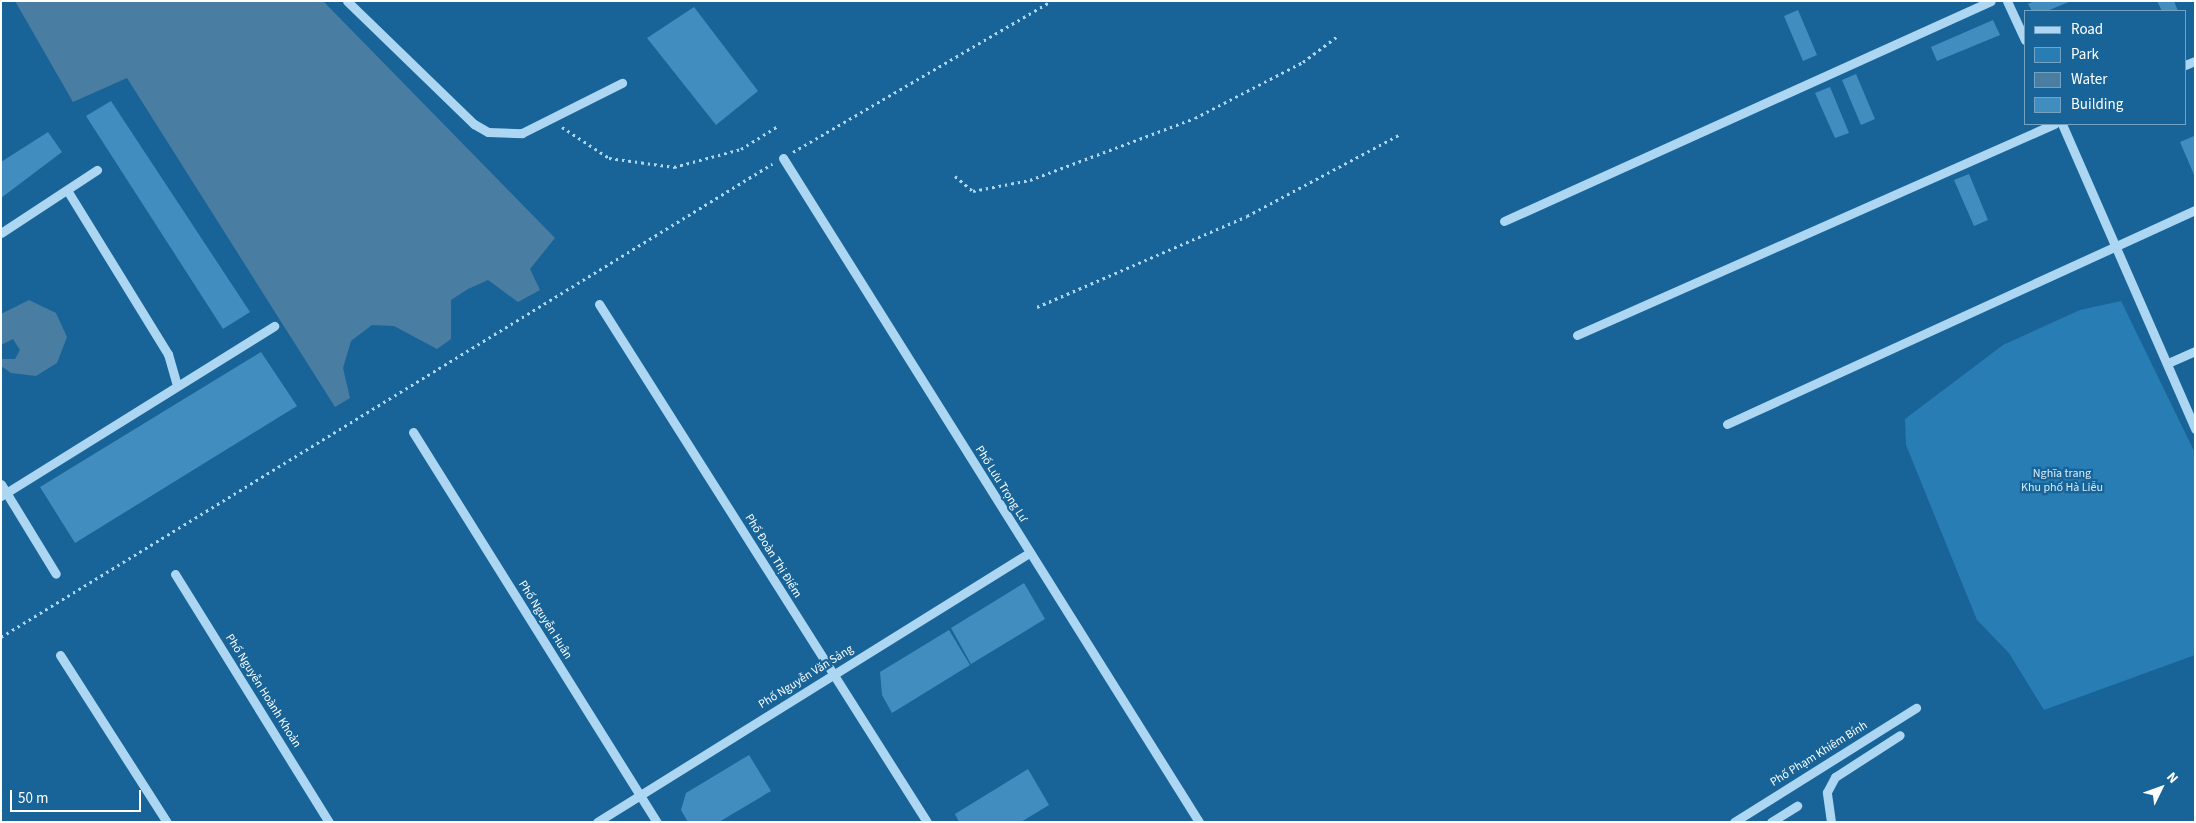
<!DOCTYPE html>
<html>
<head>
<meta charset="utf-8">
<style>
  body { margin:0 }
  #map { position:relative; width:2196px; height:823px; overflow:hidden; background:#186498; font-family:"Source Sans 3",sans-serif }
  div>[style] { position:absolute }
  .green>* { inset:0; background:#287db5 }
  .water>* { inset:0; background:#497da2 }
  .building>* { inset:0; background:#418dc0 }
  .path>* { height:3px; margin-top:-1.5px; transform-origin:0; background:repeating-linear-gradient(90deg,#acd6f1 0 2.5px,transparent 0 6.5px) }
  .minor>* { height:9px; margin:-4.5px; padding:0 4.5px; transform-origin:4.5px; border-radius:4.5px; background:#acd6f1 }
  span { translate:-50% -50%; white-space:nowrap; text-align:center; line-height:1.15; -webkit-text-stroke:4.5px #186498; paint-order:stroke }
  .park-label { font-size:12px; color:#d4ecfc }
  .street-label { font-size:12px; color:#fff }
  .frame { position:absolute; inset:0; border:2px solid #fff; pointer-events:none }
  .legend { position:absolute; left:2024px; top:10px; width:162px; height:115px; box-sizing:border-box; background:#186498; border:1px solid #74a2c1; margin:0; padding:6px 9px; list-style:none; font-size:15px; color:#fff }
  .legend li { display:flex; align-items:center; gap:10px; height:25px }
  .legend b { width:25px; border:1px solid #74a2c1 }
  .north { position:absolute; left:2136px; top:763px; width:50px; height:50px; -webkit-text-stroke:4px #186498; paint-order:stroke; rotate:48deg; font-size:14px; font-weight:700; line-height:20px; text-align:center; color:#fff }
  .north::after { content:''; display:block; margin:auto; width:18px; height:22px; background:#fff; clip-path:polygon(50% 0,100% 100%,50% 72%,0 100%) }
  .scale { position:absolute; left:10px; top:790px; width:131px; height:22px; box-sizing:border-box; border:2px solid #fff; border-top:0; padding-left:6px; font-size:15px; line-height:18px; white-space:nowrap; color:#fff; -webkit-text-stroke:4px #186498; paint-order:stroke }
</style>
</head>
<body>
<div id="map">
  <div class="green">
    <i style="clip-path:polygon(2121px 301px,2195px 453px,2195px 655px,2044px 710px,2009px 653px,1977px 620px,1906px 445px,1905px 419px,2003px 345px,2080px 310px)"></i>
  </div>
  <div class="water">
    <i style="clip-path:polygon(15px 1px,323px 1px,555px 238px,530px 269px,540px 290px,518px 302px,488px 280px,468px 289px,451px 300px,451px 339px,437px 349px,394px 326px,372px 325px,351px 341px,343px 368px,350px 398px,335px 407px,127px 78px,73px 102px)"></i>
    <i style="clip-path:polygon(29px 300px,56px 313px,67px 337px,57px 363px,36px 376px,11px 373px,1px 366px,1px 359px,15px 359px,20px 350px,13px 339px,1px 345px,1px 314px)"></i>
  </div>
  <div class="building">
    <i style="clip-path:polygon(2034px 1px,2071px 1px,2047px 11px,2032px 11px,2028px 4px)"></i>
    <i style="clip-path:polygon(2157px 1px,2174px 1px,2178px 11px,2162px 11px)"></i>
    <i style="clip-path:polygon(694px 7px,758px 91px,716px 125px,647px 38px)"></i>
    <i style="clip-path:polygon(1798px 10px,1817px 55px,1803px 61px,1784px 16px)"></i>
    <i style="clip-path:polygon(1993px 20px,2000px 35px,1937px 61px,1931px 47px)"></i>
    <i style="clip-path:polygon(1856px 74px,1875px 119px,1861px 125px,1842px 80px)"></i>
    <i style="clip-path:polygon(1830px 87px,1849px 133px,1835px 138px,1815px 93px)"></i>
    <i style="clip-path:polygon(111px 101px,250px 312px,223px 329px,86px 116px)"></i>
    <i style="clip-path:polygon(48px 132px,62px 152px,1px 198px,1px 162px)"></i>
    <i style="clip-path:polygon(2194px 136px,2195px 138px,2195px 177px,2180px 142px)"></i>
    <i style="clip-path:polygon(1969px 174px,1988px 220px,1974px 226px,1954px 180px)"></i>
    <i style="clip-path:polygon(261px 352px,297px 406px,75px 543px,40px 487px)"></i>
    <i style="clip-path:polygon(1024px 583px,1045px 619px,971px 664px,951px 628px)"></i>
    <i style="clip-path:polygon(949px 630px,970px 665px,892px 713px,882px 695px,880px 672px)"></i>
    <i style="clip-path:polygon(749px 755px,771px 791px,719px 822px,688px 822px,681px 810px,686px 793px)"></i>
    <i style="clip-path:polygon(1028px 769px,1049px 805px,1021px 822px,959px 822px,955px 814px)"></i>
  </div>
  <div class="path">
    <i style="left:562px;top:127px;width:56px;rotate:33.4deg"></i>
    <i style="left:609px;top:158px;width:66px;rotate:7.9deg"></i>
    <i style="left:674px;top:167px;width:69px;rotate:-15deg"></i>
    <i style="left:741px;top:149px;width:44px;rotate:-31.9deg"></i>
    <i style="left:793px;top:152px;width:299px;rotate:-30.3deg"></i>
    <i style="left:955px;top:176px;width:23px;rotate:40deg"></i>
    <i style="left:973px;top:191px;width:58px;rotate:-10.9deg"></i>
    <i style="left:1030px;top:180px;width:176px;rotate:-20.6deg"></i>
    <i style="left:1195px;top:118px;width:122px;rotate:-27.4deg"></i>
    <i style="left:1303px;top:62px;width:45px;rotate:-36.9deg"></i>
    <i style="left:1037px;top:307px;width:229px;rotate:-23.4deg"></i>
    <i style="left:1247px;top:216px;width:172px;rotate:-28.1deg"></i>
    <i style="left:1px;top:637px;width:905px;rotate:-31.53deg"></i>
  </div>
  <div class="minor">
    <i style="left:347px;top:1px;width:177px;rotate:44.1deg"></i>
    <i style="left:474px;top:124px;width:16px;rotate:30deg"></i>
    <i style="left:488px;top:132px;width:34px;rotate:2deg"></i>
    <i style="left:522px;top:133px;width:112px;rotate:-26.6deg"></i>
    <i style="left:2007px;top:1px;width:43px;rotate:65.2deg"></i>
    <i style="left:2185px;top:65px;width:11px;rotate:-22deg"></i>
    <i style="left:2062px;top:124px;width:333px;rotate:66.4deg"></i>
    <i style="left:783px;top:158px;width:784px;rotate:57.93deg"></i>
    <i style="left:67px;top:190px;width:193px;rotate:58.4deg"></i>
    <i style="left:168px;top:354px;width:33px;rotate:74deg"></i>
    <i style="left:1504px;top:221px;width:534px;rotate:-24.31deg"></i>
    <i style="left:1px;top:233px;width:115px;rotate:-33.3deg"></i>
    <i style="left:599px;top:304px;width:613px;rotate:57.66deg"></i>
    <i style="left:1577px;top:335px;width:522px;rotate:-23.86deg"></i>
    <i style="left:2168px;top:363px;width:30px;rotate:-24deg"></i>
    <i style="left:1727px;top:424px;width:515px;rotate:-24.57deg"></i>
    <i style="left:413px;top:432px;width:460px;rotate:58deg"></i>
    <i style="left:1px;top:484px;width:105px;rotate:58.6deg"></i>
    <i style="left:1px;top:496px;width:322px;rotate:-31.9deg"></i>
    <i style="left:175px;top:574px;width:292px;rotate:58.2deg"></i>
    <i style="left:60px;top:655px;width:198px;rotate:57.4deg"></i>
    <i style="left:597px;top:822px;width:509px;rotate:-31.91deg"></i>
    <i style="left:1734px;top:822px;width:215px;rotate:-32.1deg"></i>
    <i style="left:1771px;top:822px;width:31px;rotate:-32deg"></i>
    <i style="left:1831px;top:822px;width:30px;rotate:-98deg"></i>
    <i style="left:1827px;top:792px;width:17px;rotate:-62deg"></i>
    <i style="left:1835px;top:777px;width:77px;rotate:-32.9deg"></i>
  </div>
  <div class="park-label">
    <span style="left:2062px;top:481px">Nghĩa trang<br>Khu phố Hà Liễu</span>
  </div>
  <div class="street-label">
    <span style="left:1001px;top:484px;rotate:58deg">Phố Lưu Trọng Lư</span>
    <span style="left:773px;top:556px;rotate:58deg">Phố Đoàn Thị Điểm</span>
    <span style="left:545px;top:620px;rotate:58deg">Phố Nguyễn Huân</span>
    <span style="left:806px;top:677px;rotate:-32deg">Phố Nguyễn Văn Sảng</span>
    <span style="left:263px;top:691px;rotate:58deg">Phố Nguyễn Hoành Khoản</span>
    <span style="left:1819px;top:754px;rotate:-32deg">Phố Phạm Khiêm Bính</span>
  </div>
  <div class="frame"></div>
  <ul class="legend">
  <li><b style="height:6px;background:#acd6f1"></b>Road</li>
  <li><b style="height:14px;background:#287db5"></b>Park</li>
  <li><b style="height:14px;background:#497da2"></b>Water</li>
  <li><b style="height:14px;background:#418dc0"></b>Building</li>
  </ul>
  <div class="north">N</div>
  <div class="scale">50 m</div>
</div>
</body>
</html>
